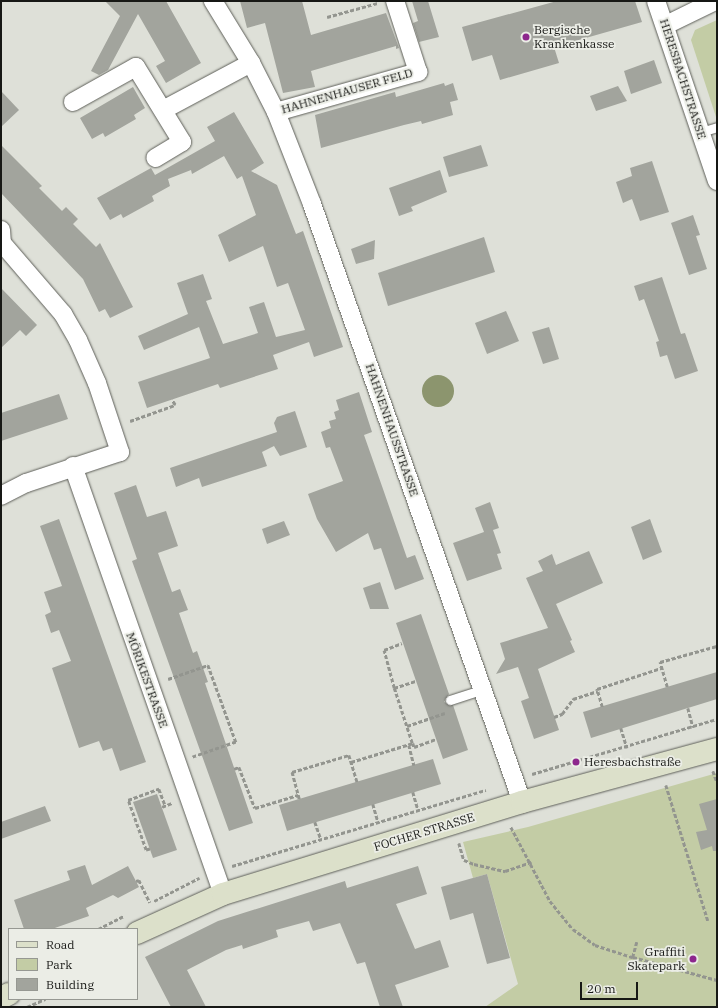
<!DOCTYPE html>
<html>
<head>
<meta charset="utf-8">
<style>
  body { margin:0 }
  #map { position:relative; width:718px; height:1008px; overflow:hidden; background:#dee0d8; font-family:"IBM Plex Serif",serif }
  div>[style] { position:absolute }
  .green>* { inset:0; background:#c3cca5 }
  .water>* { inset:0; background:#8c956e }
  .round { border-radius:50% }
  .building>* { inset:0; background:#a2a49d }
  .path>* { height:2.5px; margin-top:-1.25px; transform-origin:0; background:repeating-linear-gradient(90deg,#93958f 0 4px,transparent 0 6px) }
  .roads { filter:drop-shadow(0 0 1px #5e5f59) drop-shadow(0 0 1px #5e5f59) }
  .lane>* { height:9px; margin:-4.5px; padding:0 4.5px; transform-origin:4.5px; border-radius:4.5px; background:#fff }
  .street>* { height:18px; margin:-9px; padding:0 9px; transform-origin:9px; border-radius:9px; background:#fff }
  .secondary>* { height:22px; margin:-11px; padding:0 11px; transform-origin:11px; border-radius:11px; background:#dce0ca }
  .dots>* { width:11px; height:11px; translate:-50% -50%; box-sizing:border-box; border:2px solid #ebede6; border-radius:50% }
  span { translate:-50% -50%; white-space:nowrap; text-align:center; line-height:1.15; -webkit-text-stroke:3.5px #ebede6; paint-order:stroke }
  .poi-label { font-size:12px; color:#171815 }
  .left { translate:0 -50%; text-align:left }
  .right { translate:-100% -50%; text-align:right }
  .street-label { font-size:12px; color:#171815 }
  .frame { position:absolute; inset:0; border:2px solid #171815; pointer-events:none }
  .legend { position:absolute; left:8px; top:928px; width:130px; height:72px; box-sizing:border-box; background:#ebede6; border:1px solid #969892; margin:0; padding:5px 7px; list-style:none; font-size:12px; color:#171815 }
  .legend li { display:flex; align-items:center; gap:8px; height:20px }
  .legend b { width:20px; border:1px solid #969892 }
  .scale { position:absolute; left:580px; top:982px; width:58px; height:18px; box-sizing:border-box; border:2px solid #171815; border-top:0; padding-left:5px; font-size:12px; line-height:14px; white-space:nowrap; color:#171815; -webkit-text-stroke:3px #ebede6; paint-order:stroke }
</style>
</head>
<body>
<div id="map">
  <div class="green">
    <i style="clip-path:polygon(717px 20px,717px 120px,691px 40px,695px 30px)"></i>
    <i style="clip-path:polygon(717px 773px,717px 1007px,485px 1007px,518px 984px,487px 874px,473px 878px,463px 842px,528px 827px)"></i>
  </div>
  <div class="water">
    <i class="round" style="left:422px;top:375px;width:32px;height:32px"></i>
  </div>
  <div class="building">
    <i style="clip-path:polygon(105px 1px,166px 1px,201px 63px,166px 83px,156px 66px,165px 61px,138px 14px,108px 70px,99px 75px,91px 71px,120px 16px)"></i>
    <i style="clip-path:polygon(240px 1px,302px 1px,311px 35px,386px 13px,399px 48px,396px 49px,396px 46px,311px 71px,315px 87px,283px 93px,265px 23px,247px 28px)"></i>
    <i style="clip-path:polygon(412px 1px,428px 1px,439px 37px,419px 42px,413px 23px,418px 21px)"></i>
    <i style="clip-path:polygon(557px 1px,635px 1px,642px 22px,554px 47px,559px 63px,500px 80px,492px 55px,472px 61px,462px 27px)"></i>
    <i style="clip-path:polygon(654px 60px,662px 83px,631px 94px,624px 71px)"></i>
    <i style="clip-path:polygon(444px 83px,445px 86px,453px 83px,458px 100px,450px 102px,453px 115px,422px 124px,421px 121px,404px 125px,321px 148px,315px 115px,395px 92px,396px 97px)"></i>
    <i style="clip-path:polygon(618px 86px,627px 101px,596px 111px,590px 96px)"></i>
    <i style="clip-path:polygon(133px 87px,145px 108px,134px 115px,136px 119px,105px 137px,103px 133px,92px 139px,80px 118px)"></i>
    <i style="clip-path:polygon(1px 91px,19px 110px,1px 127px)"></i>
    <i style="clip-path:polygon(234px 112px,264px 163px,251px 171px,277px 185px,296px 234px,303px 231px,343px 347px,314px 357px,309px 342px,273px 355px,278px 369px,220px 388px,218px 384px,147px 408px,138px 382px,210px 358px,199px 327px,144px 350px,138px 336px,188px 314px,177px 283px,203px 274px,212px 299px,206px 301px,223px 344px,258px 333px,249px 307px,264px 302px,276px 337px,305px 330px,288px 283px,277px 287px,263px 246px,229px 262px,218px 235px,256px 215px,242px 176px,237px 179px,224px 156px,192px 174px,191px 170px,168px 179px,170px 186px,152px 196px,154px 201px,123px 218px,121px 214px,110px 220px,97px 198px,151px 168px,155px 175px,215px 141px,207px 127px)"></i>
    <i style="clip-path:polygon(1px 145px,42px 186px,39px 188px,62px 211px,66px 207px,78px 219px,73px 224px,96px 247px,100px 243px,133px 307px,110px 318px,105px 309px,99px 312px,83px 279px,1px 193px)"></i>
    <i style="clip-path:polygon(481px 145px,488px 166px,449px 177px,443px 157px)"></i>
    <i style="clip-path:polygon(652px 161px,669px 212px,640px 221px,632px 199px,623px 203px,616px 182px,632px 176px,630px 168px)"></i>
    <i style="clip-path:polygon(440px 170px,447px 192px,411px 207px,413px 211px,399px 216px,389px 188px)"></i>
    <i style="clip-path:polygon(693px 215px,700px 235px,696px 236px,707px 269px,689px 275px,671px 223px)"></i>
    <i style="clip-path:polygon(484px 237px,495px 272px,388px 306px,378px 273px)"></i>
    <i style="clip-path:polygon(375px 240px,374px 259px,356px 264px,351px 249px)"></i>
    <i style="clip-path:polygon(662px 277px,681px 334px,685px 333px,698px 371px,675px 379px,667px 355px,660px 357px,656px 342px,659px 341px,644px 299px,639px 301px,634px 286px)"></i>
    <i style="clip-path:polygon(1px 288px,37px 325px,26px 336px,20px 330px,1px 348px)"></i>
    <i style="clip-path:polygon(506px 311px,519px 341px,487px 354px,475px 323px)"></i>
    <i style="clip-path:polygon(549px 327px,559px 359px,543px 364px,532px 332px)"></i>
    <i style="clip-path:polygon(359px 392px,372px 432px,364px 435px,383px 489px,407px 558px,415px 555px,424px 579px,395px 590px,381px 548px,374px 550px,368px 533px,336px 552px,317px 519px,308px 494px,343px 481px,330px 447px,326px 448px,321px 432px,331px 428px,329px 421px,336px 419px,334px 412px,339px 410px,336px 400px)"></i>
    <i style="clip-path:polygon(59px 394px,68px 419px,1px 441px,1px 413px)"></i>
    <i style="clip-path:polygon(295px 411px,307px 447px,280px 456px,274px 446px,262px 452px,267px 466px,202px 487px,199px 478px,176px 487px,170px 468px,277px 432px,274px 423px,277px 417px)"></i>
    <i style="clip-path:polygon(136px 485px,147px 517px,166px 511px,178px 546px,158px 553px,172px 592px,180px 589px,188px 610px,179px 613px,193px 653px,197px 651px,208px 682px,205px 683px,253px 823px,229px 831px,132px 561px,137px 559px,114px 493px)"></i>
    <i style="clip-path:polygon(490px 502px,499px 528px,493px 530px,501px 553px,497px 554px,502px 569px,467px 581px,453px 543px,484px 532px,475px 508px)"></i>
    <i style="clip-path:polygon(59px 519px,146px 762px,120px 771px,112px 748px,103px 751px,99px 741px,79px 748px,52px 668px,71px 661px,59px 630px,51px 633px,45px 615px,51px 612px,44px 592px,62px 586px,40px 526px)"></i>
    <i style="clip-path:polygon(650px 519px,662px 552px,643px 560px,631px 527px)"></i>
    <i style="clip-path:polygon(284px 521px,290px 535px,267px 544px,262px 529px)"></i>
    <i style="clip-path:polygon(589px 551px,603px 583px,556px 604px,572px 640px,570px 641px,575px 652px,538px 669px,559px 730px,534px 739px,521px 701px,529px 698px,518px 667px,496px 674px,505px 659px,500px 643px,548px 628px,526px 578px,543px 571px,538px 561px,552px 554px,556px 565px)"></i>
    <i style="clip-path:polygon(380px 582px,389px 609px,370px 609px,363px 588px)"></i>
    <i style="clip-path:polygon(421px 614px,449px 694px,444px 702px,453px 705px,468px 750px,443px 759px,396px 623px)"></i>
    <i style="clip-path:polygon(717px 672px,717px 699px,591px 738px,583px 712px)"></i>
    <i style="clip-path:polygon(433px 759px,441px 784px,287px 831px,279px 805px)"></i>
    <i style="clip-path:polygon(157px 794px,177px 850px,153px 858px,133px 802px)"></i>
    <i style="clip-path:polygon(717px 799px,717px 851px,713px 851px,712px 846px,701px 850px,696px 832px,707px 830px,699px 804px)"></i>
    <i style="clip-path:polygon(45px 806px,51px 821px,1px 839px,1px 822px)"></i>
    <i style="clip-path:polygon(85px 865px,92px 885px,128px 866px,139px 887px,118px 898px,113px 895px,86px 908px,89px 916px,52px 929px,24px 929px,14px 900px,70px 880px,67px 871px)"></i>
    <i style="clip-path:polygon(418px 866px,427px 894px,396px 904px,415px 949px,440px 940px,449px 967px,395px 985px,403px 1007px,380px 1007px,365px 962px,357px 964px,340px 923px,313px 931px,309px 921px,276px 930px,278px 937px,243px 949px,242px 945px,226px 950px,187px 970px,206px 1007px,171px 1007px,145px 957px,218px 921px,345px 881px,347px 888px)"></i>
    <i style="clip-path:polygon(487px 874px,510px 958px,487px 964px,473px 913px,450px 920px,441px 887px)"></i>
  </div>
  <div class="path">
    <i style="left:327px;top:17px;width:53px;rotate:-15.4deg"></i>
    <i style="left:130px;top:421px;width:48px;rotate:-19.6deg"></i>
    <i style="left:175px;top:405px;width:6px;rotate:-121deg"></i>
    <i style="left:168px;top:679px;width:42px;rotate:-19.3deg"></i>
    <i style="left:208px;top:665px;width:82px;rotate:70deg"></i>
    <i style="left:236px;top:742px;width:46px;rotate:160.8deg"></i>
    <i style="left:667px;top:687px;width:26px;rotate:-106deg"></i>
    <i style="left:660px;top:662px;width:59px;rotate:-15.7deg"></i>
    <i style="left:394px;top:688px;width:39px;rotate:-105deg"></i>
    <i style="left:384px;top:650px;width:19px;rotate:-21deg"></i>
    <i style="left:602px;top:707px;width:19px;rotate:-106deg"></i>
    <i style="left:597px;top:689px;width:67px;rotate:-18.2deg"></i>
    <i style="left:688px;top:708px;width:20px;rotate:75deg"></i>
    <i style="left:554px;top:717px;width:9px;rotate:-21deg"></i>
    <i style="left:562px;top:714px;width:19px;rotate:-54deg"></i>
    <i style="left:573px;top:699px;width:26px;rotate:-18deg"></i>
    <i style="left:407px;top:726px;width:40px;rotate:-18.9deg"></i>
    <i style="left:621px;top:728px;width:21px;rotate:73deg"></i>
    <i style="left:412px;top:743px;width:58px;rotate:-108.1deg"></i>
    <i style="left:394px;top:688px;width:23px;rotate:-18deg"></i>
    <i style="left:409px;top:745px;width:21px;rotate:76deg"></i>
    <i style="left:351px;top:762px;width:65px;rotate:-17deg"></i>
    <i style="left:413px;top:743px;width:4px;rotate:76deg"></i>
    <i style="left:414px;top:747px;width:23px;rotate:-20deg"></i>
    <i style="left:234px;top:769px;width:5px;rotate:-22deg"></i>
    <i style="left:239px;top:767px;width:44px;rotate:68.7deg"></i>
    <i style="left:255px;top:808px;width:45px;rotate:-16.8deg"></i>
    <i style="left:713px;top:771px;width:12px;rotate:70deg"></i>
    <i style="left:532px;top:774px;width:193px;rotate:-16.6deg"></i>
    <i style="left:666px;top:785px;width:142px;rotate:72.8deg"></i>
    <i style="left:413px;top:792px;width:19px;rotate:74deg"></i>
    <i style="left:299px;top:799px;width:28px;rotate:-105deg"></i>
    <i style="left:292px;top:772px;width:59px;rotate:-16.6deg"></i>
    <i style="left:349px;top:755px;width:28px;rotate:73deg"></i>
    <i style="left:373px;top:804px;width:19px;rotate:74deg"></i>
    <i style="left:162px;top:807px;width:11px;rotate:-22deg"></i>
    <i style="left:315px;top:822px;width:18px;rotate:71deg"></i>
    <i style="left:511px;top:827px;width:84px;rotate:62.2deg"></i>
    <i style="left:550px;top:901px;width:36px;rotate:51deg"></i>
    <i style="left:573px;top:929px;width:27px;rotate:36deg"></i>
    <i style="left:595px;top:945px;width:40px;rotate:18deg"></i>
    <i style="left:459px;top:843px;width:18px;rotate:74deg"></i>
    <i style="left:464px;top:860px;width:11px;rotate:22deg"></i>
    <i style="left:474px;top:864px;width:32px;rotate:13deg"></i>
    <i style="left:505px;top:871px;width:28px;rotate:-19deg"></i>
    <i style="left:150px;top:849px;width:4px;rotate:166deg"></i>
    <i style="left:146px;top:850px;width:53px;rotate:-109.8deg"></i>
    <i style="left:128px;top:800px;width:33px;rotate:-20deg"></i>
    <i style="left:159px;top:789px;width:17px;rotate:69deg"></i>
    <i style="left:232px;top:866px;width:265px;rotate:-16.7deg"></i>
    <i style="left:136px;top:881px;width:3px;rotate:-18deg"></i>
    <i style="left:139px;top:880px;width:25px;rotate:64deg"></i>
    <i style="left:154px;top:901px;width:51px;rotate:-27.1deg"></i>
    <i style="left:98px;top:929px;width:29px;rotate:-27deg"></i>
    <i style="left:637px;top:942px;width:16px;rotate:105deg"></i>
    <i style="left:633px;top:957px;width:87px;rotate:15.3deg"></i>
    <i style="left:27px;top:1007px;width:20px;rotate:-24deg"></i>
  </div>
  <div class="roads">
    <div class="lane">
      <i style="left:701px;top:132px;width:17px;rotate:-17deg"></i>
      <i style="left:450px;top:700px;width:36px;rotate:-18deg"></i>
    </div>
    <div class="street">
      <i style="left:213px;top:1px;width:73px;rotate:58.5deg"></i>
      <i style="left:251px;top:63px;width:55px;rotate:63deg"></i>
      <i style="left:276px;top:112px;width:99px;rotate:68.6deg"></i>
      <i style="left:312px;top:204px;width:634px;rotate:70.65deg"></i>
      <i style="left:656px;top:1px;width:190px;rotate:71.3deg"></i>
      <i style="left:666px;top:25px;width:55px;rotate:-26.1deg"></i>
      <i style="left:73px;top:102px;width:72px;rotate:-29.1deg"></i>
      <i style="left:136px;top:67px;width:88px;rotate:58.5deg"></i>
      <i style="left:182px;top:142px;width:31px;rotate:149deg"></i>
      <i style="left:163px;top:110px;width:100px;rotate:-28.1deg"></i>
      <i style="left:276px;top:112px;width:148px;rotate:-15.7deg"></i>
      <i style="left:418px;top:72px;width:75px;rotate:-107.9deg"></i>
      <i style="left:1px;top:230px;width:13px;rotate:86deg"></i>
      <i style="left:2px;top:243px;width:94px;rotate:49.3deg"></i>
      <i style="left:63px;top:314px;width:30px;rotate:60deg"></i>
      <i style="left:78px;top:340px;width:47px;rotate:66.2deg"></i>
      <i style="left:97px;top:383px;width:73px;rotate:71.6deg"></i>
      <i style="left:120px;top:452px;width:99px;rotate:161.7deg"></i>
      <i style="left:26px;top:483px;width:28px;rotate:153deg"></i>
      <i style="left:73px;top:466px;width:454px;rotate:70.7deg"></i>
    </div>
    <div class="secondary">
      <i style="left:137px;top:933px;width:94px;rotate:-24.4deg"></i>
      <i style="left:223px;top:894px;width:313px;rotate:-17.1deg"></i>
      <i style="left:522px;top:802px;width:202px;rotate:-15.2deg"></i>
      <i style="left:1px;top:998px;width:9px;rotate:-27deg"></i>
    </div>
  </div>
  <div class="dots">
    <i style="left:526px;top:37px;background:#8d278d"></i>
    <i style="left:576px;top:762px;background:#8d278d"></i>
    <i style="left:693px;top:959px;background:#8d278d"></i>
  </div>
  <div class="poi-label">
    <span class="left" style="left:534px;top:37px">Bergische<br>Krankenkasse</span>
    <span class="left" style="left:584px;top:762px">Heresbachstraße</span>
    <span class="right" style="left:685px;top:959px">Graffiti<br>Skatepark</span>
  </div>
  <div class="street-label">
    <span style="left:683px;top:79px;rotate:72deg">HERESBACHSTRASSE</span>
    <span style="left:347px;top:91px;rotate:-16deg">HAHNENHAUSER FELD</span>
    <span style="left:392px;top:430px;rotate:71deg">HAHNENHAUSSTRASSE</span>
    <span style="left:147px;top:680px;rotate:70deg">MÖRIKESTRASSE</span>
    <span style="left:424px;top:832px;rotate:-17deg">FOCHER STRASSE</span>
  </div>
  <div class="frame"></div>
  <ul class="legend">
  <li><b style="height:5px;background:#dce0ca"></b>Road</li>
  <li><b style="height:11px;background:#c3cca5"></b>Park</li>
  <li><b style="height:11px;background:#a2a49d"></b>Building</li>
  </ul>
  <div class="scale">20 m</div>
</div>
</body>
</html>
